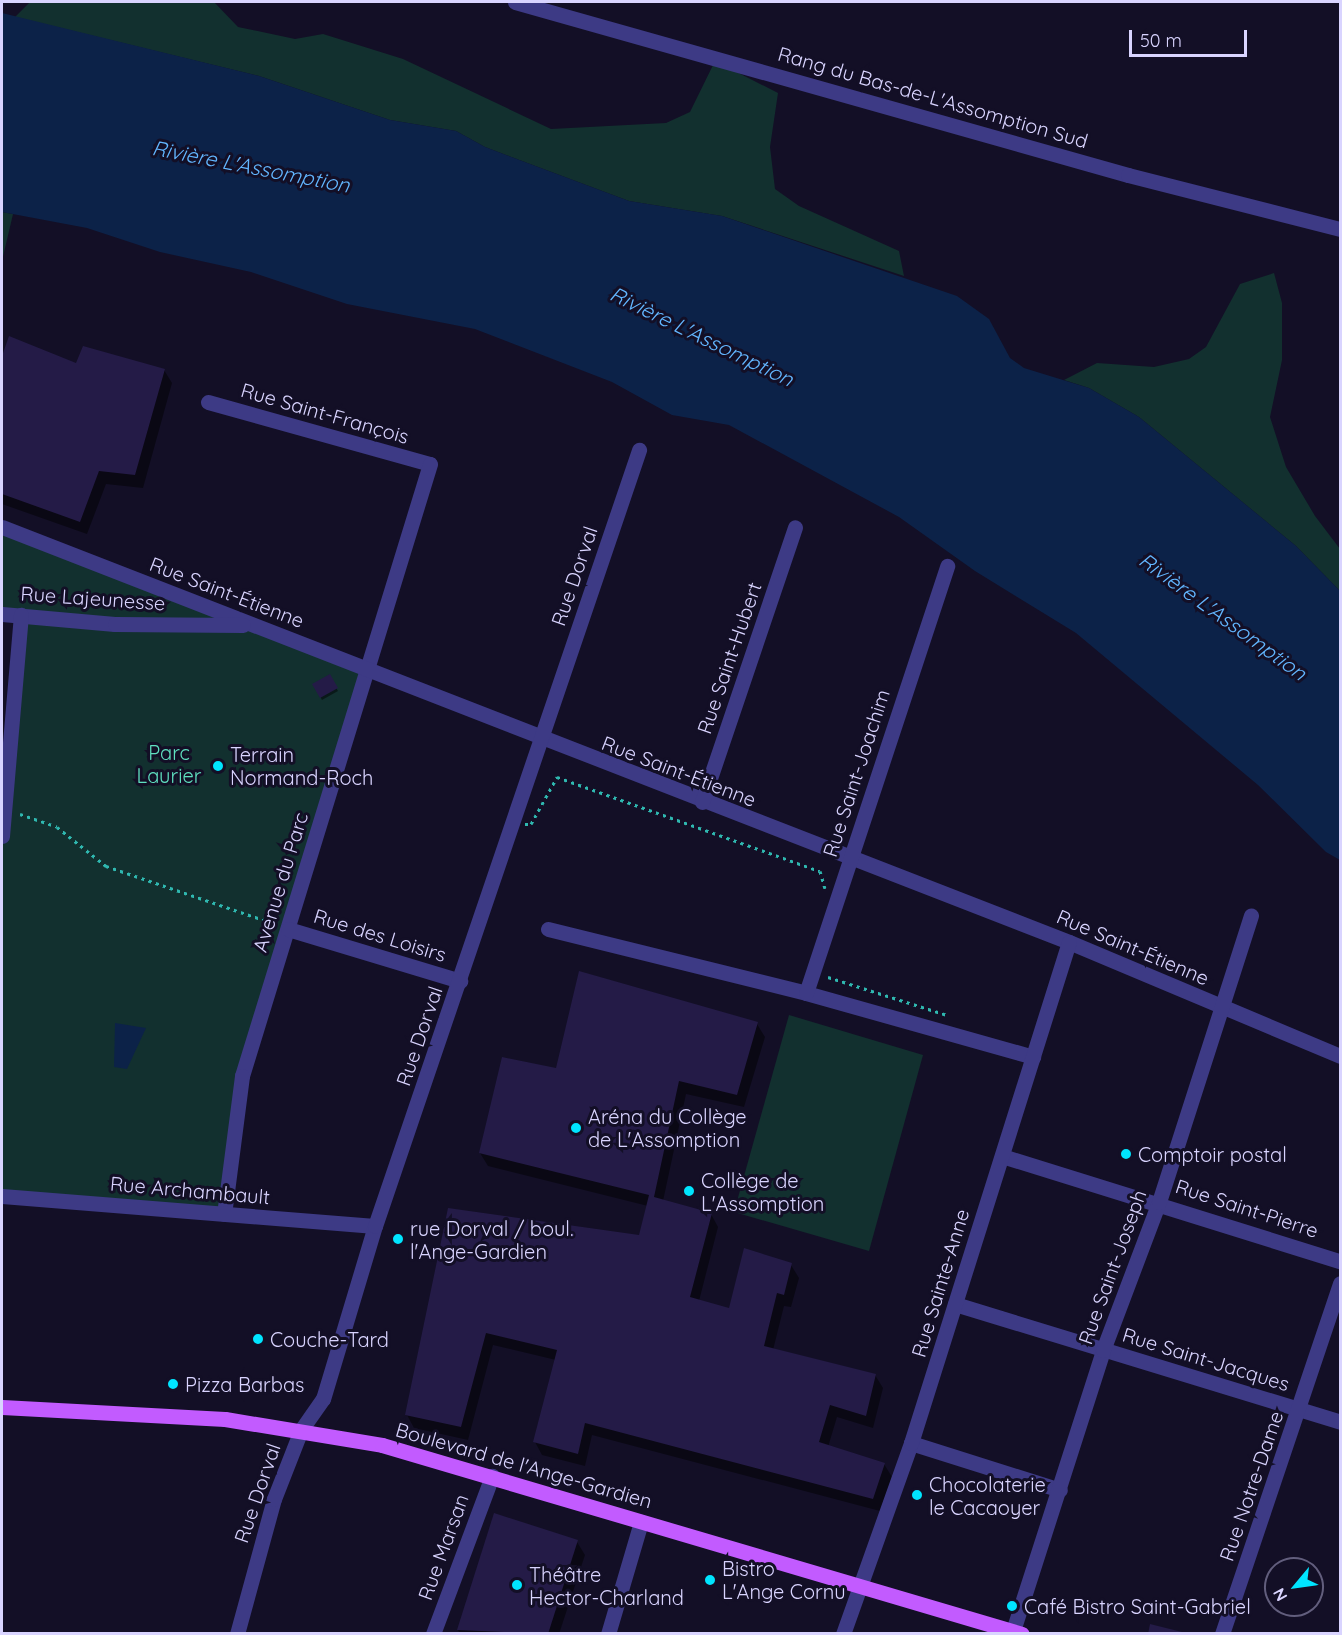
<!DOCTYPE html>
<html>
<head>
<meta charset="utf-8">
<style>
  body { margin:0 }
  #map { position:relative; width:1342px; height:1635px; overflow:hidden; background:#130f26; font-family:Quicksand,sans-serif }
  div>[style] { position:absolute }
  .green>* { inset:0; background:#12302f }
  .water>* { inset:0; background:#0c2248 }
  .shadow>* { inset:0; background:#0007 }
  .building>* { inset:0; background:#241b47 }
  .path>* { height:3px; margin-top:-1.5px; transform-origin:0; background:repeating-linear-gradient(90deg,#2fb8b0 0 3px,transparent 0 7.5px) }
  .minor>* { height:15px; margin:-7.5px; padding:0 7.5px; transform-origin:7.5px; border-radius:7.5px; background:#3d3a85 }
  .major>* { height:15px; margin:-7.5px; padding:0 7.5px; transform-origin:7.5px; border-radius:7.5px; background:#c25bff }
  .dots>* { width:16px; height:16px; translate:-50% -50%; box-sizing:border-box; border:3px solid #130f26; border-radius:50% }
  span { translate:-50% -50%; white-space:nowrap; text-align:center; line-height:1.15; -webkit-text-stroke:6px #130f26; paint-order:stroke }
  .street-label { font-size:20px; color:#d9d4ff }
  .park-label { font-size:20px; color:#5fe0c0 }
  .poi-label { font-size:20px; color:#d9d4ff }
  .left { translate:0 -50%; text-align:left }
  .water-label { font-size:21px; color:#62b6ff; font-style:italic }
  .frame { position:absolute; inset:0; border:3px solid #d9d4ff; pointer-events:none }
  .north { position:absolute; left:1264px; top:1557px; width:60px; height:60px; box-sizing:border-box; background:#130f26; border:2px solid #625e7d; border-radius:50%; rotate:241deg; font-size:16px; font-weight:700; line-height:24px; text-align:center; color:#d9d4ff }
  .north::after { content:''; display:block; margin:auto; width:21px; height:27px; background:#00e5ff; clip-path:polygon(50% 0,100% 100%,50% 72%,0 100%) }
  .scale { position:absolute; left:1129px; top:30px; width:118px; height:27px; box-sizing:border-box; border:3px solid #d9d4ff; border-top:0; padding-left:8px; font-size:18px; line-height:21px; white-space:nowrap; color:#d9d4ff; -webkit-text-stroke:4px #130f26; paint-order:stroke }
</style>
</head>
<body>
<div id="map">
  <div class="green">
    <i style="clip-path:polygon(30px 2px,214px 2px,238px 27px,295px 39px,323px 34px,403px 59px,551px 129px,666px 123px,690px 112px,715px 61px,778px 93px,770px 147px,775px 189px,799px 206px,899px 251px,904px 276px,722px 216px,629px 201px,485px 147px,456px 131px,390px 120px,259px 76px,15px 17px)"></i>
    <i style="clip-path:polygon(2px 212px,13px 214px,2px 261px)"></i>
    <i style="clip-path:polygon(1274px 273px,1282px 303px,1282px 360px,1270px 417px,1286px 467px,1315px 516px,1340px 549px,1340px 591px,1296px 546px,1139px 417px,1089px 388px,1064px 380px,1097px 363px,1154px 367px,1189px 359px,1206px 347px,1240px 284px)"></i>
    <i style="clip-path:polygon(2px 527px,366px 667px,242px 1076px,224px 1214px,2px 1196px,2px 836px,21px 616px,2px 614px)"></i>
    <i style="clip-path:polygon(789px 1015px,923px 1055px,869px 1251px,734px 1212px)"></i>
  </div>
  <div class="water">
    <i style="clip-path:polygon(2px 13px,259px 76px,390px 120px,456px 131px,485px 147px,629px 201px,722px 216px,957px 296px,989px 319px,1010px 358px,1024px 368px,1089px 388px,1139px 417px,1296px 546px,1340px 591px,1340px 860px,1326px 852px,1258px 785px,1076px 633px,975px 571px,899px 517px,729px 425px,672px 415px,612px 382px,475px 329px,347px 304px,251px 272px,160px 252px,87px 228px,2px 212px)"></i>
    <i style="clip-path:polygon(115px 1023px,146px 1028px,127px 1069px,114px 1067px)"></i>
  </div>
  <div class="shadow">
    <i style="clip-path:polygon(10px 338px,77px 365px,164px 370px,172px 383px,143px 488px,106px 484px,87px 534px,2px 504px,2px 364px)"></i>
    <i style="clip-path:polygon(330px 676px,338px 691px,322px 700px,314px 685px)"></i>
    <i style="clip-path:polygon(757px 1024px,765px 1037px,744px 1107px,686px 1094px,663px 1201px,711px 1214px,718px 1227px,699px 1301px,730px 1309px,791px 1265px,799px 1278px,791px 1307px,784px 1306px,773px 1350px,875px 1375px,883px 1388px,873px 1428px,837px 1417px,828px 1447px,884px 1464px,892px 1477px,880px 1511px,592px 1435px,585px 1466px,542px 1455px,535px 1442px,556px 1360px,493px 1345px,468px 1440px,414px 1428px,407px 1415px,450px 1209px,640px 1237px,648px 1206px,488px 1166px,480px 1153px,557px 1070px)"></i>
    <i style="clip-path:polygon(495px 1515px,577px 1542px,585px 1555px,559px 1634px,460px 1634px,458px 1630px)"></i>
  </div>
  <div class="building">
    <i style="clip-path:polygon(9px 336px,76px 363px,83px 346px,165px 369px,135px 475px,99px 471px,80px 522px,2px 494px,2px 356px)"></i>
    <i style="clip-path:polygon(330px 674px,338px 688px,320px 698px,312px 684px)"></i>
    <i style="clip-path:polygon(579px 971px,758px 1022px,737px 1095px,679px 1081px,654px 1197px,712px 1213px,690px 1297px,729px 1308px,744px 1248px,792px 1263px,784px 1295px,777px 1293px,764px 1346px,876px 1374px,866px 1416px,830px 1405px,819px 1442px,885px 1463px,873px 1499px,585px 1423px,578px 1454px,533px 1442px,557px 1350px,486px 1333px,461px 1427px,405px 1415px,448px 1208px,639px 1235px,649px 1195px,479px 1153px,502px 1057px,556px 1068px)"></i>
    <i style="clip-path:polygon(494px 1513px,578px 1540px,548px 1634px,457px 1630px)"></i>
    <i style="clip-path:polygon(1150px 1624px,1186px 1633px,1186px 1634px,1148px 1634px)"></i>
  </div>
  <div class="path">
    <i style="left:20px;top:814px;width:39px;rotate:19deg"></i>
    <i style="left:57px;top:827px;width:63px;rotate:38.5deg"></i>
    <i style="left:106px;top:866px;width:179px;rotate:18.9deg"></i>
    <i style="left:525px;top:824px;width:6px"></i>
    <i style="left:531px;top:824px;width:54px;rotate:-61deg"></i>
    <i style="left:557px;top:777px;width:279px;rotate:19.7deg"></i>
    <i style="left:820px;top:871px;width:18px;rotate:74deg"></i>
    <i style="left:828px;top:977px;width:125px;rotate:17.7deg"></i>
  </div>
  <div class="minor">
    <i style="left:515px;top:2px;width:637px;rotate:15.76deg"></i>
    <i style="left:1128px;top:175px;width:219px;rotate:14.3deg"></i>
    <i style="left:208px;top:402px;width:230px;rotate:15.6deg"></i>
    <i style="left:430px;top:464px;width:640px;rotate:107.08deg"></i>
    <i style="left:242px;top:1076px;width:139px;rotate:97.4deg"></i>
    <i style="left:2px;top:527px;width:1145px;rotate:21.25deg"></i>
    <i style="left:1069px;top:942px;width:294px;rotate:22.8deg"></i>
    <i style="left:2px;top:614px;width:113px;rotate:5.1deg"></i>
    <i style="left:115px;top:624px;width:128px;rotate:0.4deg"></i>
    <i style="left:702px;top:802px;width:290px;rotate:-71.3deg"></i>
    <i style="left:2px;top:836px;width:222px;rotate:-85.1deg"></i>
    <i style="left:288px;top:929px;width:180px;rotate:16.8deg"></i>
    <i style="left:548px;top:929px;width:266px;rotate:13.9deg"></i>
    <i style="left:806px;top:993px;width:236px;rotate:15.7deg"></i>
    <i style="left:806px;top:993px;width:450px;rotate:-71.7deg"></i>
    <i style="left:1002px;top:1156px;width:354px;rotate:17.3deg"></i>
    <i style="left:2px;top:1196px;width:374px;rotate:4.6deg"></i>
    <i style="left:955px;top:1304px;width:403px;rotate:17deg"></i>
    <i style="left:911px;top:1443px;width:156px;rotate:17.5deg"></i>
    <i style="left:237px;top:1634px;width:140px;rotate:-74.7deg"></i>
    <i style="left:274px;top:1499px;width:74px;rotate:-68.6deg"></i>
    <i style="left:301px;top:1430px;width:38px;rotate:-55deg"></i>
    <i style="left:323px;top:1399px;width:181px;rotate:-73.3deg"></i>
    <i style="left:375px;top:1226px;width:820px;rotate:-71.21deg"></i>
    <i style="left:433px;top:1634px;width:169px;rotate:-69.5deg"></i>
    <i style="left:608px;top:1634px;width:117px;rotate:-73.6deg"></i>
    <i style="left:843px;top:1634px;width:203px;rotate:-70.4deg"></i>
    <i style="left:911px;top:1443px;width:525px;rotate:-72.5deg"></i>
    <i style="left:1012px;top:1634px;width:298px;rotate:-72.2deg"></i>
    <i style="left:1103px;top:1350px;width:158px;rotate:-69.3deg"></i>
    <i style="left:1159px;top:1202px;width:301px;rotate:-72.2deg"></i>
    <i style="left:1222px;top:1634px;width:370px;rotate:-71.4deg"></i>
  </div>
  <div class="major">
    <i style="left:2px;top:1407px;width:223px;rotate:3.1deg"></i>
    <i style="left:225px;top:1419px;width:159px;rotate:9.4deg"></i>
    <i style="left:382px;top:1445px;width:667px;rotate:16.45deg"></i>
  </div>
  <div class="dots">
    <i style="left:218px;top:766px;background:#00e5ff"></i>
    <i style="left:576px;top:1128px;background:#00e5ff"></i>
    <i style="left:1126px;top:1154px;background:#00e5ff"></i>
    <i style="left:689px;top:1191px;background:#00e5ff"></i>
    <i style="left:398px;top:1239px;background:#00e5ff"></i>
    <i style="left:258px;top:1339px;background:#00e5ff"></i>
    <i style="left:173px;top:1384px;background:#00e5ff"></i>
    <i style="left:917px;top:1495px;background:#00e5ff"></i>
    <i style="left:710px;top:1580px;background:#00e5ff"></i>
    <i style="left:517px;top:1585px;background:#00e5ff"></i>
    <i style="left:1012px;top:1606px;background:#00e5ff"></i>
  </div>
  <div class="street-label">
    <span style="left:933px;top:97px;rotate:16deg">Rang du Bas-de-L'Assomption Sud</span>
    <span style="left:325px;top:413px;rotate:16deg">Rue Saint-François</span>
    <span style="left:574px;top:576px;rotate:-71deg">Rue Dorval</span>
    <span style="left:227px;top:592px;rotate:21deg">Rue Saint-Étienne</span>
    <span style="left:93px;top:598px;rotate:4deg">Rue Lajeunesse</span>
    <span style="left:729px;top:658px;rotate:-71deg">Rue Saint-Hubert</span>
    <span style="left:679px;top:771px;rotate:21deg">Rue Saint-Étienne</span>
    <span style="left:856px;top:773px;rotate:-72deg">Rue Saint-Joachim</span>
    <span style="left:280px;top:882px;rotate:-73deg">Avenue du Parc</span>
    <span style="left:380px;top:935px;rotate:17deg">Rue des Loisirs</span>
    <span style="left:1133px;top:947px;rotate:23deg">Rue Saint-Étienne</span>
    <span style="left:419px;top:1036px;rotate:-71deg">Rue Dorval</span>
    <span style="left:190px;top:1190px;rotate:5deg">Rue Archambault</span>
    <span style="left:1247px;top:1208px;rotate:18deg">Rue Saint-Pierre</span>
    <span style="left:1112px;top:1267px;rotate:-70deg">Rue Saint-Joseph</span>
    <span style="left:940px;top:1283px;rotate:-73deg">Rue Sainte-Anne</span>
    <span style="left:1206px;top:1359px;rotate:17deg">Rue Saint-Jacques</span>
    <span style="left:524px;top:1465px;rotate:16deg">Boulevard de l'Ange-Gardien</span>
    <span style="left:1251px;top:1486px;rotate:-71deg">Rue Notre-Dame</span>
    <span style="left:257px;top:1493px;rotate:-71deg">Rue Dorval</span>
    <span style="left:443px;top:1547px;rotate:-70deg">Rue Marsan</span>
  </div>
  <div class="park-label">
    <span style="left:169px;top:764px">Parc<br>Laurier</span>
  </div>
  <div class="poi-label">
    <span class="left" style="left:230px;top:766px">Terrain<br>Normand-Roch</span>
    <span class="left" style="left:588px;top:1128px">Aréna du Collège<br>de L'Assomption</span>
    <span class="left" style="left:1138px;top:1154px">Comptoir postal</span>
    <span class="left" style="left:701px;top:1192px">Collège de<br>L'Assomption</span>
    <span class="left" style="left:410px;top:1240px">rue Dorval / boul.<br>l'Ange-Gardien</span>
    <span class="left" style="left:270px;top:1339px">Couche-Tard</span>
    <span class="left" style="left:185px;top:1384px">Pizza Barbas</span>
    <span class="left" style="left:929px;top:1496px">Chocolaterie<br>le Cacaoyer</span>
    <span class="left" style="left:722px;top:1580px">Bistro<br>L'Ange Cornu</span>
    <span class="left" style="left:529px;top:1586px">Théâtre<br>Hector-Charland</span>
    <span class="left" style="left:1024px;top:1606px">Café Bistro Saint-Gabriel</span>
  </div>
  <div class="water-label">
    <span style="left:251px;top:166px;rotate:11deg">Rivière L'Assomption</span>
    <span style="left:702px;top:336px;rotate:26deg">Rivière L'Assomption</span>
    <span style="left:1223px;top:616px;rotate:36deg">Rivière L'Assomption</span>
  </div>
  <div class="frame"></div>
  <div class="north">N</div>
  <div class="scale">50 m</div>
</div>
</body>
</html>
